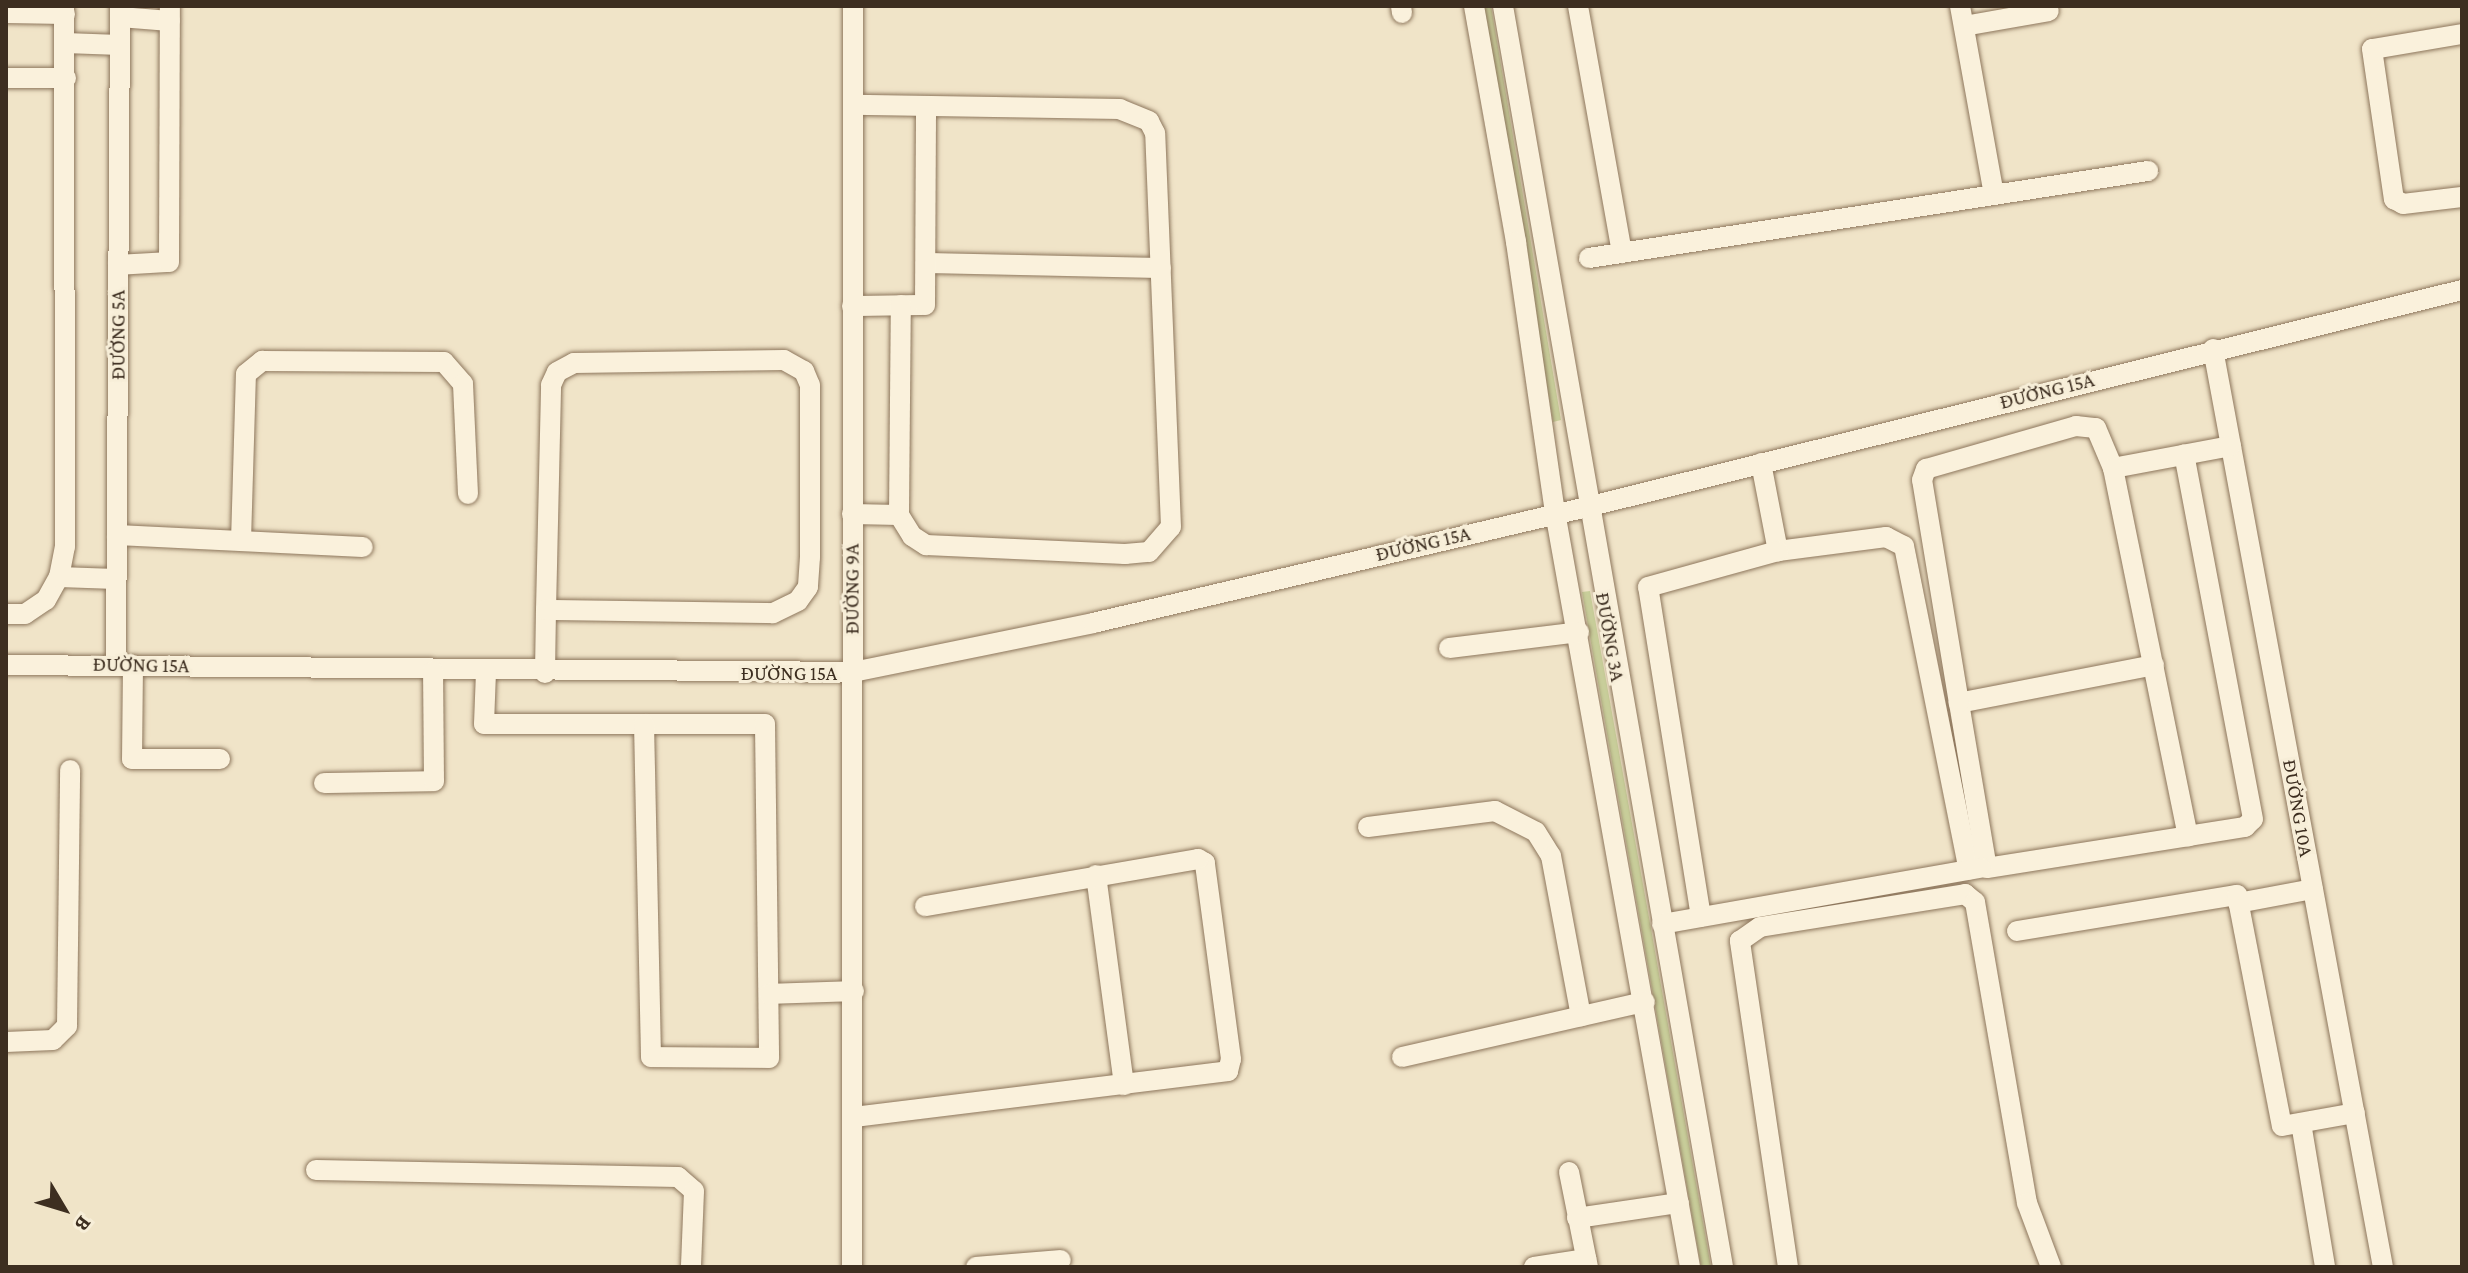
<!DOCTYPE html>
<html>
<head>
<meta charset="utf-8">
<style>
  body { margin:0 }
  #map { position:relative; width:2468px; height:1273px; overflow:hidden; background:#f0e4c8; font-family:"Crimson Pro",serif }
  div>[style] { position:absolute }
  .green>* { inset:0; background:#c9cf9b }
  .roads { filter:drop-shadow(0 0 2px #8d765c) drop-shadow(0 0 2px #8d765c) }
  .minor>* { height:20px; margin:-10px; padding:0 10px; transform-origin:10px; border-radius:10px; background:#faf1dc }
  span { translate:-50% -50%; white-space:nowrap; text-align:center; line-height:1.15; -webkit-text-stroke:6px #f7eed8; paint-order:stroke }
  .street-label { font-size:20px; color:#3d2e20 }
  .frame { position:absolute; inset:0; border:8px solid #3d2e20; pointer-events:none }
  .north { position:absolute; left:24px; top:1169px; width:80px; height:80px; -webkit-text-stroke:6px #f7eed8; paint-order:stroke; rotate:128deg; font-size:22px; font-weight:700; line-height:32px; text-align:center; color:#3d2e20 }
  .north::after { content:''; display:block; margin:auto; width:28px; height:36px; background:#3d2e20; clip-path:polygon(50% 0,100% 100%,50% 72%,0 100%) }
</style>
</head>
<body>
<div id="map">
  <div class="green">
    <i style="clip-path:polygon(1484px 6px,1491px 6px,1561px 420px,1553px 422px)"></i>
    <i style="clip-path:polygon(1590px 591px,1650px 923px,1711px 1267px,1701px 1267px,1582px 592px)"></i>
  </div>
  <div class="roads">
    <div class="minor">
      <i style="left:1401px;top:6px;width:7px;rotate:82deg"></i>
      <i style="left:1474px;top:6px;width:240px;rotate:79.9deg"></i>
      <i style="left:1516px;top:242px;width:273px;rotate:81.8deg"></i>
      <i style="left:1555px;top:512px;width:767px;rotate:79.86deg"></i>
      <i style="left:1503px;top:6px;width:1280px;rotate:80.1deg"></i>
      <i style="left:1578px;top:6px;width:251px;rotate:79.9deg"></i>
      <i style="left:1960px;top:6px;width:192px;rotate:79.8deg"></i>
      <i style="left:6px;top:13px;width:59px;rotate:1deg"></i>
      <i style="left:120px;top:17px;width:50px;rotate:4.6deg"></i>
      <i style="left:1964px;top:26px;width:86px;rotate:-10deg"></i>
      <i style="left:2462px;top:34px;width:91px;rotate:170.5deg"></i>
      <i style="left:2372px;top:49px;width:152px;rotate:81.7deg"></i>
      <i style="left:2394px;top:199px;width:10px;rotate:29deg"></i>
      <i style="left:2403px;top:204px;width:59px;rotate:-6.8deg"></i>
      <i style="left:65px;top:43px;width:55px;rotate:2.1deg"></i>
      <i style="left:6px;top:78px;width:60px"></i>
      <i style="left:1589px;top:258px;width:566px;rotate:-8.85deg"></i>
      <i style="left:926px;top:263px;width:235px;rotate:1.2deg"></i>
      <i style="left:118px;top:265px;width:51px;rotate:-3.4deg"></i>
      <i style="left:169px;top:262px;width:256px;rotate:-89.8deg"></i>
      <i style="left:852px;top:306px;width:73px;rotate:-0.8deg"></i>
      <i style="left:925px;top:305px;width:199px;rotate:-89.7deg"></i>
      <i style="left:2213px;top:349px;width:934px;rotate:79.51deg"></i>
      <i style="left:1761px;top:463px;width:90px;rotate:79.1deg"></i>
      <i style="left:1778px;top:551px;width:109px;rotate:-7.4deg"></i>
      <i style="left:1886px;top:537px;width:20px;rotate:27deg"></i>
      <i style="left:1904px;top:546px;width:330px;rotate:78.7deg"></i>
      <i style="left:2113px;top:468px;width:120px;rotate:-10.6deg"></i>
      <i style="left:852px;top:514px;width:47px;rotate:1.2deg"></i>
      <i style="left:899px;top:515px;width:25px;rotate:58deg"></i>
      <i style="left:912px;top:536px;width:17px;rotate:33deg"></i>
      <i style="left:926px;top:545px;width:199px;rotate:2.6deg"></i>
      <i style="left:1125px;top:554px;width:24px;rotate:-5deg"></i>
      <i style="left:1149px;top:552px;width:33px;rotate:-49deg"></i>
      <i style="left:1171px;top:527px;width:394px;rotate:-92.3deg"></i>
      <i style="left:1155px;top:133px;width:13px;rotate:-117deg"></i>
      <i style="left:1149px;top:121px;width:31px;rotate:-158deg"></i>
      <i style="left:1120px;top:109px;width:267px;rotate:-179.1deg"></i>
      <i style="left:899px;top:515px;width:210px;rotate:-89.5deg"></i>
      <i style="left:117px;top:535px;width:246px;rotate:2.8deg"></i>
      <i style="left:241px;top:541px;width:167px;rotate:-88.3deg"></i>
      <i style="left:246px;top:374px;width:21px;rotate:-39deg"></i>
      <i style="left:262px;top:361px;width:182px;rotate:0.3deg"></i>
      <i style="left:444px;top:362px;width:29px;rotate:49deg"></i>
      <i style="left:463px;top:384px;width:110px;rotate:87.4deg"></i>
      <i style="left:59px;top:577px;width:57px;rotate:2deg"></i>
      <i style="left:6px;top:614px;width:19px"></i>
      <i style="left:25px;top:614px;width:25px;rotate:-34deg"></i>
      <i style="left:46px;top:600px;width:26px;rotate:-61deg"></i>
      <i style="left:59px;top:577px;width:31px;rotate:-79deg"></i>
      <i style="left:65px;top:547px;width:541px;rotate:-90.11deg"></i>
      <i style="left:1449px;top:648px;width:131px;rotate:-7deg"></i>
      <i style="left:116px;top:664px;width:658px;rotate:-89.65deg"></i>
      <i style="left:6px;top:665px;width:847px;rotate:0.47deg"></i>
      <i style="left:853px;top:672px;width:245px;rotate:-11.5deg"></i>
      <i style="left:1093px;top:623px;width:507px;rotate:-13.21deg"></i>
      <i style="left:1587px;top:507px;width:902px;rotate:-13.93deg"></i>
      <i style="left:133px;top:665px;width:94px;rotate:90.6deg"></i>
      <i style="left:132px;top:759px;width:88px"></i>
      <i style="left:2154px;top:665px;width:199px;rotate:169deg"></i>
      <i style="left:1959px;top:703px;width:167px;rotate:80.4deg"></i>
      <i style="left:1987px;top:868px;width:204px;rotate:-9deg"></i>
      <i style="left:486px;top:672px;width:52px;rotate:92.2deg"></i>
      <i style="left:484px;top:724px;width:281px"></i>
      <i style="left:765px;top:724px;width:334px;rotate:89.3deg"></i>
      <i style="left:769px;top:1058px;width:118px;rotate:-179.5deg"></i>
      <i style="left:651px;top:1057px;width:333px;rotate:-91.2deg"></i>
      <i style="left:545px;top:673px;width:63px;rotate:-89.1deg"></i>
      <i style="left:546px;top:610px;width:225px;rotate:-88.7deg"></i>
      <i style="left:551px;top:385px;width:14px;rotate:-65deg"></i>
      <i style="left:557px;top:372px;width:19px;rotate:-28deg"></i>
      <i style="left:574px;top:363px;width:210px;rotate:-0.8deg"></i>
      <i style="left:784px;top:360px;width:23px;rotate:29deg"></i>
      <i style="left:804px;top:371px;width:15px;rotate:67deg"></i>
      <i style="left:810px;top:385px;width:172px;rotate:90deg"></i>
      <i style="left:810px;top:557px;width:30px;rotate:94deg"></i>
      <i style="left:808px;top:587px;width:17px;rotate:126deg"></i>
      <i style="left:798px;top:601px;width:28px;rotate:154deg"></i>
      <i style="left:773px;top:613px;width:227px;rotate:-179.2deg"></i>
      <i style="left:1959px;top:703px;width:226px;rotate:-99.4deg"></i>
      <i style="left:1922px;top:480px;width:12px;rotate:-70deg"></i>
      <i style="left:1926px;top:469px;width:156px;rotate:-16deg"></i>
      <i style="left:2076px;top:426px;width:20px;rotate:6deg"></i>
      <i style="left:2096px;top:428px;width:43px;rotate:67deg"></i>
      <i style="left:2113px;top:468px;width:376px;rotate:78.5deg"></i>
      <i style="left:2188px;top:836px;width:58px;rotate:-9deg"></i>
      <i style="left:2245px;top:827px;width:11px;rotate:-45deg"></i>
      <i style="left:2253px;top:819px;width:371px;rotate:-100.7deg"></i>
      <i style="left:324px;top:783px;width:110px;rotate:-1deg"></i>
      <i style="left:434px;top:781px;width:110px;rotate:-90.5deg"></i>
      <i style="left:1368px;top:827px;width:128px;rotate:-7.2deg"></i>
      <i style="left:1495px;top:811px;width:46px;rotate:27.1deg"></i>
      <i style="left:1536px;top:832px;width:28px;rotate:58deg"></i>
      <i style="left:1551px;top:856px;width:163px;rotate:79.4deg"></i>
      <i style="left:1096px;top:875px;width:212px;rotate:82.4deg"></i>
      <i style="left:2238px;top:903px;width:76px;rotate:-10.6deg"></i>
      <i style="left:1701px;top:917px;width:334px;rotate:-99.1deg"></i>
      <i style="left:1648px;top:587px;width:135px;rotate:-15.5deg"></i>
      <i style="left:1662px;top:924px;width:324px;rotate:-10deg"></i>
      <i style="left:2017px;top:931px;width:223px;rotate:-9.3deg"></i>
      <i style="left:2237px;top:895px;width:235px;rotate:79deg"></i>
      <i style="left:2282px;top:1126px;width:74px;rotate:-10.1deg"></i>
      <i style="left:769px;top:994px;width:85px;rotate:-2deg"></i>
      <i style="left:6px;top:1042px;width:47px;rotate:-2.4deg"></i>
      <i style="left:53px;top:1040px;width:20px;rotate:-45deg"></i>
      <i style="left:67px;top:1026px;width:256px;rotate:-89.3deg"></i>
      <i style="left:1402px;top:1057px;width:249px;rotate:-12.8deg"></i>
      <i style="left:854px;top:1117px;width:377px;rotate:-7deg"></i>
      <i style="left:1228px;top:1071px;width:12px;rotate:-76deg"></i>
      <i style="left:1231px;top:1059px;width:198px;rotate:-97.6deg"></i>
      <i style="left:1205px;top:863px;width:8px;rotate:-150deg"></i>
      <i style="left:1198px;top:859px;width:277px;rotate:170.2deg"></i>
      <i style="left:2301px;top:1123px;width:146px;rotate:80.5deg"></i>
      <i style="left:316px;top:1170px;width:362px;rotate:1.1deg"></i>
      <i style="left:678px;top:1177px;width:21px;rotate:41deg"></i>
      <i style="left:694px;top:1191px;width:76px;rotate:92.3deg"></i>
      <i style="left:1569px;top:1172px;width:97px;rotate:78.7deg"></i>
      <i style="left:1577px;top:1218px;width:103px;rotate:-8.4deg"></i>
      <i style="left:852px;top:1267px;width:1261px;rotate:-89.95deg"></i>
      <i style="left:976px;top:1267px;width:85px;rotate:-4.7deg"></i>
      <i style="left:1534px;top:1267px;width:53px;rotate:-8.7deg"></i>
      <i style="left:1788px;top:1267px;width:330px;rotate:-98.4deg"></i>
      <i style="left:1740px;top:941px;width:24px;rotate:-35deg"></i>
      <i style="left:1760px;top:927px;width:208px;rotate:-9.1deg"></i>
      <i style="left:1965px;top:894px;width:13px;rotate:39deg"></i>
      <i style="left:1975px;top:902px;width:305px;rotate:80.2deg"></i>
      <i style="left:2027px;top:1203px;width:68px;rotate:69.4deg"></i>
    </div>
  </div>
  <div class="street-label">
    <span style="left:118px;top:335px;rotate:-90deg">ĐƯỜNG 5A</span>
    <span style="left:2047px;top:391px;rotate:-14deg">ĐƯỜNG 15A</span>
    <span style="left:1423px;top:544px;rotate:-13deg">ĐƯỜNG 15A</span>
    <span style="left:852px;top:589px;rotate:-90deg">ĐƯỜNG 9A</span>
    <span style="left:1610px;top:637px;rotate:80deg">ĐƯỜNG 3A</span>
    <span style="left:141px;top:665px;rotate:1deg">ĐƯỜNG 15A</span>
    <span style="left:789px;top:673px">ĐƯỜNG 15A</span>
    <span style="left:2298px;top:808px;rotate:80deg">ĐƯỜNG 10A</span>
  </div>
  <div class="frame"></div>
  <div class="north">B</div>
</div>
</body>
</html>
